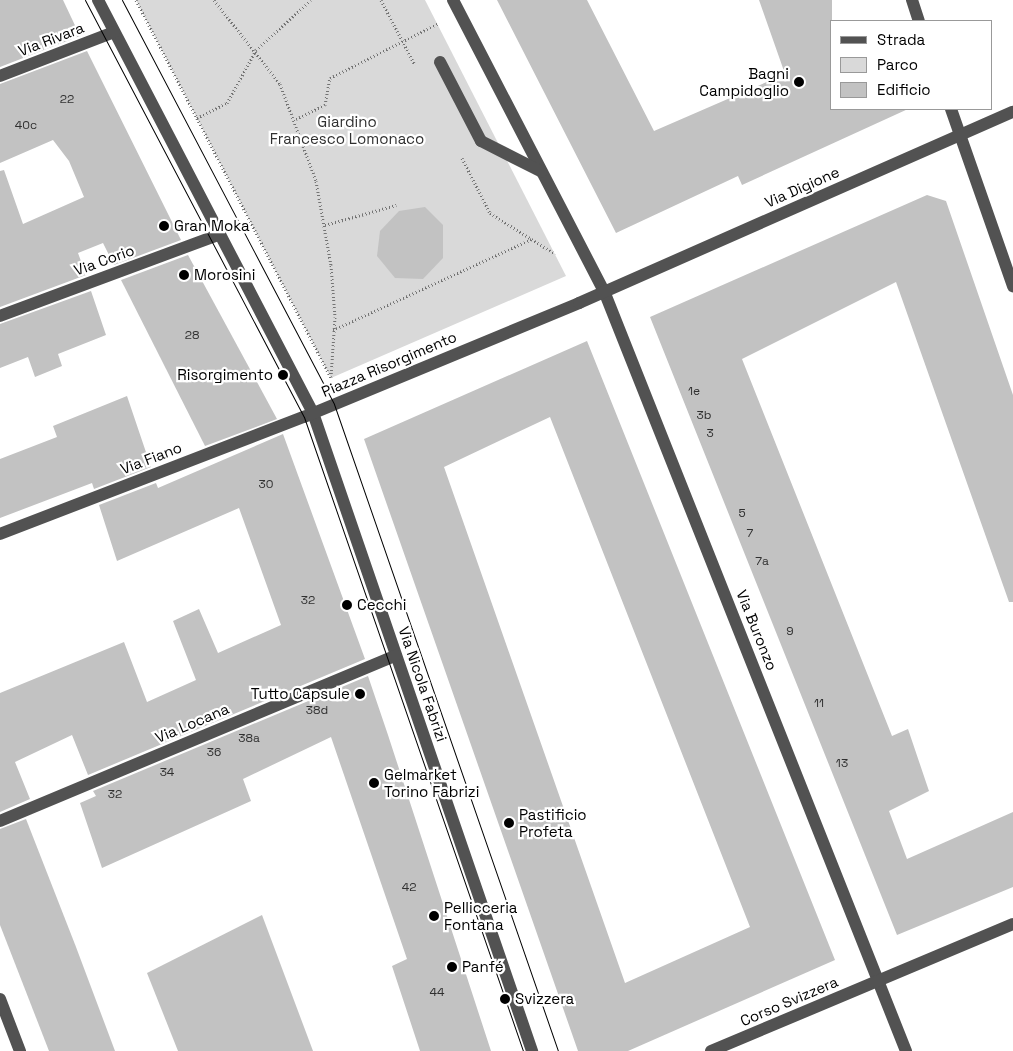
<!DOCTYPE html>
<html>
<head>
<meta charset="utf-8">
<style>
  body { margin:0 }
  #map { position:relative; width:1013px; height:1051px; overflow:hidden; background:#fff; font-family:"Space Grotesk",sans-serif }
  div>[style] { position:absolute }
  .green>* { inset:0; background:#d9d9d9 }
  .building>* { inset:0; background:#c2c2c2 }
  .path>* { height:3px; margin-top:-1.5px; transform-origin:0; background:repeating-linear-gradient(90deg,#747474 0 1px,transparent 0 3.5px) }
  .minor>* { height:12px; margin:-6px; padding:0 6px; transform-origin:6px; border-radius:6px; background:#525252 }
  .tram>* { height:1px; margin:-0.5px; padding:0 0.5px; transform-origin:0.5px; border-radius:0.5px; background:#000 }
  .dots>* { width:14px; height:14px; translate:-50% -50%; box-sizing:border-box; border:2px solid #fff; border-radius:50% }
  span { translate:-50% -50%; white-space:nowrap; text-align:center; line-height:1.15; -webkit-text-stroke:4.5px #fff; paint-order:stroke }
  .number-label { font-size:12px; color:#303030 }
  .number-label span { -webkit-text-stroke-width:0 }
  .street-label { font-size:15px; color:#000 }
  .poi-label { font-size:15px; color:#000 }
  .right { translate:-100% -50%; text-align:right }
  .left { translate:0 -50%; text-align:left }
  .park-label { font-size:15px; color:#303030 }
  .legend { position:absolute; left:830px; top:20px; width:162px; height:90px; box-sizing:border-box; background:#fff; border:1px solid #999; margin:0; padding:6px 9px; list-style:none; font-size:15px; color:#000 }
  .legend li { display:flex; align-items:center; gap:10px; height:25px }
  .legend b { width:25px; border:1px solid #999 }
</style>
</head>
<body>
<div id="map">
  <div class="green">
    <i style="clip-path:polygon(136px 0,425px 0,566px 276px,331px 378px)"></i>
  </div>
  <div class="building">
    <i style="clip-path:polygon(0 0,63px 0,80px 36px,0 67px)"></i>
    <i style="clip-path:polygon(497px 0,587px 0,654px 131px,785px 74px,759px 0,832px 0,832px 109px,908px 109px,742px 185px,738px 176px,616px 233px)"></i>
    <i style="clip-path:polygon(87px 51px,181px 240px,114px 265px,103px 243px,78px 253px,86px 275px,0 307px,0 171px,4px 170px,23px 224px,84px 197px,69px 161px,53px 140px,0 163px,0 84px)"></i>
    <i style="clip-path:polygon(927px 195px,946px 201px,1013px 395px,1013px 602px,1009px 602px,896px 282px,742px 359px,892px 736px,908px 729px,929px 791px,889px 811px,907px 859px,1013px 812px,1013px 887px,897px 935px,650px 317px)"></i>
    <i style="clip-path:polygon(425px 207px,443px 225px,443px 258px,423px 279px,395px 278px,377px 256px,380px 231px,399px 211px)"></i>
    <i style="clip-path:polygon(188px 255px,277px 419px,205px 446px,121px 280px)"></i>
    <i style="clip-path:polygon(91px 291px,106px 335px,58px 354px,62px 366px,35px 377px,28px 357px,0 368px,0 324px)"></i>
    <i style="clip-path:polygon(evenodd,587px 341px,835px 960px,628px 1051px,578px 1051px,364px 439px,587px 341px,550px 417px,750px 927px,625px 983px,444px 467px,550px 417px)"></i>
    <i style="clip-path:polygon(127px 396px,151px 467px,94px 489px,92px 483px,0 518px,0 459px,57px 437px,53px 426px)"></i>
    <i style="clip-path:polygon(283px 434px,365px 659px,88px 775px,72px 735px,15px 762px,30px 799px,0 812px,0 693px,124px 642px,147px 702px,196px 680px,173px 621px,199px 609px,218px 653px,281px 625px,239px 508px,117px 561px,99px 505px,156px 483px,158px 488px)"></i>
    <i style="clip-path:polygon(368px 676px,388px 735px,491px 1051px,420px 1051px,392px 966px,407px 959px,331px 737px,243px 779px,251px 801px,102px 868px,80px 803px,96px 796px,93px 791px)"></i>
    <i style="clip-path:polygon(26px 819px,76px 947px,115px 1051px,49px 1051px,0 925px,0 829px)"></i>
    <i style="clip-path:polygon(262px 915px,313px 1051px,178px 1051px,147px 973px)"></i>
  </div>
  <div class="path">
    <i style="left:136px;top:0;width:425px;rotate:62.7deg"></i>
    <i style="left:214px;top:0;width:107px;rotate:51.8deg"></i>
    <i style="left:280px;top:84px;width:103px;rotate:69.6deg"></i>
    <i style="left:316px;top:181px;width:85px;rotate:79.9deg"></i>
    <i style="left:331px;top:265px;width:52px;rotate:85.6deg"></i>
    <i style="left:335px;top:317px;width:60px;rotate:93.8deg"></i>
    <i style="left:381px;top:0;width:73px;rotate:62.4deg"></i>
    <i style="left:197px;top:118px;width:34px;rotate:-27deg"></i>
    <i style="left:227px;top:103px;width:60px;rotate:-61.3deg"></i>
    <i style="left:256px;top:50px;width:74px;rotate:-42.3deg"></i>
    <i style="left:296px;top:119px;width:32px;rotate:-26deg"></i>
    <i style="left:325px;top:105px;width:27px;rotate:-80deg"></i>
    <i style="left:330px;top:78px;width:122px;rotate:-26.8deg"></i>
    <i style="left:462px;top:158px;width:62px;rotate:63deg"></i>
    <i style="left:490px;top:213px;width:77px;rotate:32.2deg"></i>
    <i style="left:325px;top:225px;width:74px;rotate:-15.7deg"></i>
    <i style="left:333px;top:330px;width:219px;rotate:-24.6deg"></i>
  </div>
  <div class="minor">
    <i style="left:98px;top:0;width:466px;rotate:62.5deg"></i>
    <i style="left:313px;top:413px;width:675px;rotate:71.05deg"></i>
    <i style="left:453px;top:0;width:328px;rotate:62.6deg"></i>
    <i style="left:604px;top:291px;width:818px;rotate:68.33deg"></i>
    <i style="left:912px;top:0;width:22px;rotate:72deg"></i>
    <i style="left:440px;top:62px;width:89px;rotate:62.6deg"></i>
    <i style="left:481px;top:141px;width:68px;rotate:26.9deg"></i>
    <i style="left:0;top:76px;width:122px;rotate:-21.1deg"></i>
    <i style="left:951px;top:109px;width:188px;rotate:70.7deg"></i>
    <i style="left:0;top:316px;width:233px;rotate:-20.4deg"></i>
    <i style="left:0;top:534px;width:326px;rotate:-21.1deg"></i>
    <i style="left:304px;top:417px;width:298px;rotate:-22.5deg"></i>
    <i style="left:579px;top:303px;width:474px;rotate:-23.8deg"></i>
    <i style="left:0;top:821px;width:429px;rotate:-22.7deg"></i>
    <i style="left:0;top:999px;width:56px;rotate:69deg"></i>
    <i style="left:711px;top:1051px;width:328px;rotate:-22.8deg"></i>
  </div>
  <div class="tram">
    <i style="left:85px;top:0;width:471px;rotate:62.3deg"></i>
    <i style="left:304px;top:417px;width:671px;rotate:70.94deg"></i>
    <i style="left:122px;top:0;width:456px;rotate:62.3deg"></i>
    <i style="left:334px;top:404px;width:685px;rotate:70.9deg"></i>
  </div>
  <div class="dots">
    <i style="left:799px;top:82px;background:#000"></i>
    <i style="left:164px;top:226px;background:#000"></i>
    <i style="left:184px;top:275px;background:#000"></i>
    <i style="left:283px;top:375px;background:#000"></i>
    <i style="left:347px;top:605px;background:#000"></i>
    <i style="left:360px;top:694px;background:#000"></i>
    <i style="left:374px;top:783px;background:#000"></i>
    <i style="left:509px;top:823px;background:#000"></i>
    <i style="left:434px;top:916px;background:#000"></i>
    <i style="left:452px;top:967px;background:#000"></i>
    <i style="left:505px;top:999px;background:#000"></i>
  </div>
  <div class="number-label">
    <span style="left:67px;top:100px">22</span>
    <span style="left:26px;top:126px">40c</span>
    <span style="left:192px;top:336px">28</span>
    <span style="left:694px;top:392px">1e</span>
    <span style="left:704px;top:416px">3b</span>
    <span style="left:710px;top:434px">3</span>
    <span style="left:266px;top:485px">30</span>
    <span style="left:742px;top:514px">5</span>
    <span style="left:750px;top:534px">7</span>
    <span style="left:762px;top:562px">7a</span>
    <span style="left:308px;top:601px">32</span>
    <span style="left:790px;top:632px">9</span>
    <span style="left:819px;top:704px">11</span>
    <span style="left:317px;top:711px">38d</span>
    <span style="left:249px;top:739px">38a</span>
    <span style="left:214px;top:753px">36</span>
    <span style="left:842px;top:764px">13</span>
    <span style="left:167px;top:773px">34</span>
    <span style="left:115px;top:795px">32</span>
    <span style="left:409px;top:888px">42</span>
    <span style="left:437px;top:993px">44</span>
  </div>
  <div class="street-label">
    <span style="left:51px;top:39px;rotate:-21deg">Via Rivara</span>
    <span style="left:802px;top:187px;rotate:-24deg">Via Digione</span>
    <span style="left:104px;top:260px;rotate:-20deg">Via Corio</span>
    <span style="left:389px;top:364px;rotate:-23deg">Piazza Risorgimento</span>
    <span style="left:151px;top:458px;rotate:-21deg">Via Fiano</span>
    <span style="left:757px;top:630px;rotate:68deg">Via Buronzo</span>
    <span style="left:423px;top:684px;rotate:71deg">Via Nicola Fabrizi</span>
    <span style="left:192px;top:723px;rotate:-23deg">Via Locana</span>
    <span style="left:789px;top:1001px;rotate:-23deg">Corso Svizzera</span>
  </div>
  <div class="poi-label">
    <span class="right" style="left:789px;top:82px">Bagni<br>Campidoglio</span>
    <span class="left" style="left:174px;top:226px">Gran Moka</span>
    <span class="left" style="left:194px;top:275px">Morosini</span>
    <span class="right" style="left:273px;top:375px">Risorgimento</span>
    <span class="left" style="left:357px;top:605px">Cecchi</span>
    <span class="right" style="left:350px;top:694px">Tutto Capsule</span>
    <span class="left" style="left:384px;top:783px">Gelmarket<br>Torino Fabrizi</span>
    <span class="left" style="left:519px;top:823px">Pastificio<br>Profeta</span>
    <span class="left" style="left:444px;top:916px">Pellicceria<br>Fontana</span>
    <span class="left" style="left:462px;top:967px">Panfé</span>
    <span class="left" style="left:515px;top:999px">Svizzera</span>
  </div>
  <div class="park-label">
    <span style="left:347px;top:130px">Giardino<br>Francesco Lomonaco</span>
  </div>
  <ul class="legend">
  <li><b style="height:6px;background:#525252"></b>Strada</li>
  <li><b style="height:14px;background:#d9d9d9"></b>Parco</li>
  <li><b style="height:14px;background:#c2c2c2"></b>Edificio</li>
  </ul>
</div>
</body>
</html>
